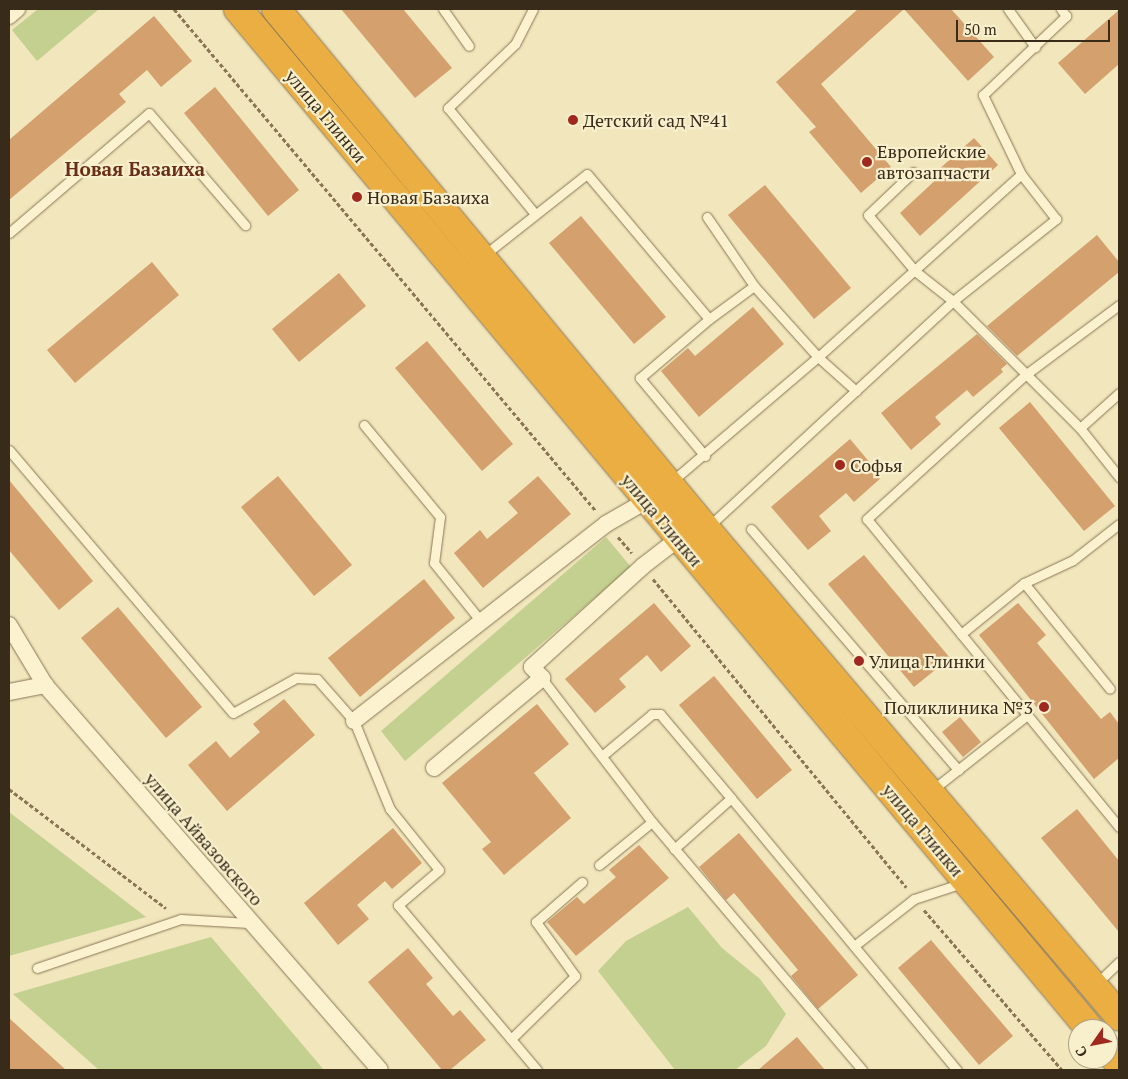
<!DOCTYPE html>
<html>
<head>
<meta charset="utf-8">
<style>
  body { margin:0 }
  #map { position:relative; width:1128px; height:1079px; overflow:hidden; background:#f1e6bc; font-family:"PT Serif",serif }
  div>[style] { position:absolute }
  .green>* { inset:0; background:#c3d08f }
  .building>* { inset:0; background:#d3a06e }
  .path>* { height:3px; margin-top:-1.5px; transform-origin:0; background:repeating-linear-gradient(90deg,#8a7554 0 4px,transparent 0 6.5px) }
  .roads { filter:drop-shadow(0 0 1px #8a7554) drop-shadow(0 0 1px #8a7554) }
  .lane>* { height:9px; margin:-4.5px; padding:0 4.5px; transform-origin:4.5px; border-radius:4.5px; background:#fcf2d0 }
  .street>* { height:16px; margin:-8px; padding:0 8px; transform-origin:8px; border-radius:8px; background:#fcf2d0 }
  .highway>* { height:28px; margin:-14px; padding:0 14px; transform-origin:14px; border-radius:14px; background:#eaae43 }
  .dots>* { width:14px; height:14px; translate:-50% -50%; box-sizing:border-box; border:2px solid #f8efcc; border-radius:50% }
  span { translate:-50% -50%; white-space:nowrap; text-align:center; line-height:1.15; -webkit-text-stroke:4.5px #f8efcc; paint-order:stroke }
  .street-label { font-size:18px; color:#382b1a }
  .poi-label { font-size:18px; color:#382b1a }
  .left { translate:0 -50%; text-align:left }
  .right { translate:-100% -50%; text-align:right }
  .neighbourhood-label { font-size:19px; color:#682e16; font-weight:700 }
  .frame { position:absolute; inset:0; border:10px solid #382b1a; pointer-events:none }
  .north { position:absolute; left:1068px; top:1019px; width:50px; height:50px; box-sizing:border-box; background:#f8efcc; border:1px solid #aba185; border-radius:50%; rotate:237deg; font-size:14px; font-weight:700; line-height:20px; text-align:center; color:#382b1a }
  .north::after { content:''; display:block; margin:auto; width:18px; height:22px; background:#9f281f; clip-path:polygon(50% 0,100% 100%,50% 72%,0 100%) }
  .scale { position:absolute; left:956px; top:20px; width:154px; height:22px; box-sizing:border-box; border:2px solid #382b1a; border-top:0; padding-left:6px; font-size:15px; line-height:18px; white-space:nowrap; color:#382b1a; -webkit-text-stroke:4px #f8efcc; paint-order:stroke }
</style>
</head>
<body>
<div id="map">
  <div class="green">
    <i style="clip-path:polygon(38px 9px,99px 9px,37px 61px,12px 30px)"></i>
    <i style="clip-path:polygon(606px 537px,631px 567px,405px 761px,381px 731px)"></i>
    <i style="clip-path:polygon(9px 812px,146px 917px,9px 956px)"></i>
    <i style="clip-path:polygon(688px 907px,722px 948px,760px 979px,786px 1014px,766px 1046px,735px 1070px,675px 1070px,598px 971px,626px 941px)"></i>
    <i style="clip-path:polygon(211px 937px,324px 1070px,99px 1070px,13px 994px)"></i>
  </div>
  <div class="building">
    <i style="clip-path:polygon(341px 9px,403px 9px,452px 68px,415px 98px)"></i>
    <i style="clip-path:polygon(858px 9px,904px 9px,821px 84px,891px 167px,861px 193px,809px 132px,816px 127px,776px 82px)"></i>
    <i style="clip-path:polygon(904px 9px,951px 9px,994px 57px,968px 81px)"></i>
    <i style="clip-path:polygon(1119px 10px,1119px 64px,1085px 94px,1058px 63px)"></i>
    <i style="clip-path:polygon(154px 16px,192px 61px,161px 87px,147px 70px,119px 94px,126px 102px,9px 200px,9px 140px)"></i>
    <i style="clip-path:polygon(215px 87px,299px 190px,268px 216px,184px 113px)"></i>
    <i style="clip-path:polygon(974px 138px,998px 165px,920px 236px,900px 213px,941px 175px,937px 171px)"></i>
    <i style="clip-path:polygon(765px 185px,851px 288px,814px 319px,728px 215px)"></i>
    <i style="clip-path:polygon(581px 216px,666px 317px,634px 344px,549px 243px)"></i>
    <i style="clip-path:polygon(1097px 235px,1119px 262px,1119px 272px,1017px 356px,987px 326px)"></i>
    <i style="clip-path:polygon(152px 262px,179px 295px,75px 383px,47px 350px)"></i>
    <i style="clip-path:polygon(339px 273px,366px 306px,299px 362px,272px 329px)"></i>
    <i style="clip-path:polygon(753px 307px,784px 344px,699px 417px,661px 371px,688px 348px,695px 356px)"></i>
    <i style="clip-path:polygon(977px 334px,1007px 364px,1001px 369px,1003px 372px,973px 397px,967px 390px,935px 417px,941px 424px,911px 450px,881px 413px)"></i>
    <i style="clip-path:polygon(427px 341px,513px 444px,482px 471px,395px 368px)"></i>
    <i style="clip-path:polygon(1030px 402px,1115px 506px,1084px 531px,999px 428px)"></i>
    <i style="clip-path:polygon(850px 439px,882px 477px,854px 502px,846px 493px,819px 516px,831px 531px,808px 550px,771px 507px)"></i>
    <i style="clip-path:polygon(278px 476px,352px 565px,314px 596px,241px 507px)"></i>
    <i style="clip-path:polygon(538px 476px,571px 514px,483px 588px,454px 553px,480px 530px,487px 539px,518px 513px,508px 502px)"></i>
    <i style="clip-path:polygon(9px 480px,93px 581px,59px 610px,9px 550px)"></i>
    <i style="clip-path:polygon(864px 555px,950px 658px,914px 687px,828px 584px)"></i>
    <i style="clip-path:polygon(424px 579px,455px 618px,360px 697px,328px 658px)"></i>
    <i style="clip-path:polygon(654px 603px,691px 646px,661px 672px,647px 655px,619px 679px,626px 687px,595px 713px,565px 679px)"></i>
    <i style="clip-path:polygon(1018px 603px,1046px 635px,1037px 643px,1101px 719px,1110px 712px,1119px 724px,1119px 758px,1094px 779px,979px 635px)"></i>
    <i style="clip-path:polygon(118px 607px,202px 707px,166px 738px,81px 638px)"></i>
    <i style="clip-path:polygon(714px 676px,792px 770px,757px 799px,679px 705px)"></i>
    <i style="clip-path:polygon(284px 699px,315px 735px,227px 811px,188px 765px,216px 741px,230px 758px,260px 732px,253px 724px)"></i>
    <i style="clip-path:polygon(537px 704px,569px 744px,534px 773px,571px 818px,504px 875px,482px 849px,491px 842px,442px 783px)"></i>
    <i style="clip-path:polygon(960px 717px,981px 742px,963px 757px,942px 732px)"></i>
    <i style="clip-path:polygon(1077px 809px,1119px 861px,1119px 932px,1041px 838px)"></i>
    <i style="clip-path:polygon(393px 828px,422px 863px,392px 889px,385px 881px,357px 905px,369px 919px,338px 945px,304px 903px)"></i>
    <i style="clip-path:polygon(739px 833px,858px 975px,818px 1009px,791px 976px,798px 970px,734px 893px,726px 900px,699px 867px)"></i>
    <i style="clip-path:polygon(639px 845px,669px 878px,576px 956px,547px 922px,577px 897px,584px 904px,616px 877px,609px 870px)"></i>
    <i style="clip-path:polygon(931px 940px,1013px 1036px,979px 1065px,898px 968px)"></i>
    <i style="clip-path:polygon(408px 948px,433px 978px,426px 984px,453px 1016px,460px 1010px,486px 1040px,450px 1070px,442px 1070px,368px 982px)"></i>
    <i style="clip-path:polygon(9px 1018px,66px 1070px,9px 1070px)"></i>
    <i style="clip-path:polygon(797px 1037px,825px 1070px,758px 1070px)"></i>
  </div>
  <div class="path">
    <i style="left:174px;top:9px;width:656px;rotate:49.95deg"></i>
    <i style="left:618px;top:537px;width:21px;rotate:49deg"></i>
    <i style="left:653px;top:579px;width:399px;rotate:50.6deg"></i>
    <i style="left:9px;top:789px;width:197px;rotate:37.2deg"></i>
    <i style="left:924px;top:910px;width:211px;rotate:49.2deg"></i>
  </div>
  <div class="roads">
    <div class="lane">
      <i style="left:443px;top:9px;width:45px;rotate:54.9deg"></i>
      <i style="left:533px;top:9px;width:39px;rotate:117deg"></i>
      <i style="left:515px;top:44px;width:93px;rotate:136.3deg"></i>
      <i style="left:448px;top:108px;width:137px;rotate:50.6deg"></i>
      <i style="left:1008px;top:9px;width:47px;rotate:54.6deg"></i>
      <i style="left:913px;top:172px;width:62px;rotate:136.3deg"></i>
      <i style="left:868px;top:215px;width:73px;rotate:50deg"></i>
      <i style="left:915px;top:271px;width:48px;rotate:38.3deg"></i>
      <i style="left:953px;top:301px;width:180px;rotate:45deg"></i>
      <i style="left:1080px;top:428px;width:63px;rotate:51.5deg"></i>
      <i style="left:707px;top:217px;width:83px;rotate:55.7deg"></i>
      <i style="left:9px;top:233px;width:184px;rotate:-40.6deg"></i>
      <i style="left:149px;top:113px;width:148px;rotate:49.4deg"></i>
      <i style="left:483px;top:256px;width:132px;rotate:-38.3deg"></i>
      <i style="left:587px;top:174px;width:189px;rotate:49.9deg"></i>
      <i style="left:709px;top:319px;width:56px;rotate:-36.3deg"></i>
      <i style="left:754px;top:286px;width:96px;rotate:48deg"></i>
      <i style="left:818px;top:357px;width:51px;rotate:41.8deg"></i>
      <i style="left:1119px;top:305px;width:117px;rotate:143.3deg"></i>
      <i style="left:1025px;top:375px;width:214px;rotate:137.7deg"></i>
      <i style="left:867px;top:519px;width:398px;rotate:50.7deg"></i>
      <i style="left:364px;top:425px;width:119px;rotate:50.4deg"></i>
      <i style="left:440px;top:517px;width:46px;rotate:97.4deg"></i>
      <i style="left:434px;top:563px;width:73px;rotate:51.1deg"></i>
      <i style="left:1080px;top:428px;width:52px;rotate:-41.9deg"></i>
      <i style="left:9px;top:450px;width:345px;rotate:49.6deg"></i>
      <i style="left:233px;top:713px;width:72px;rotate:-29.1deg"></i>
      <i style="left:296px;top:678px;width:21px;rotate:3deg"></i>
      <i style="left:317px;top:679px;width:56px;rotate:48.6deg"></i>
      <i style="left:354px;top:721px;width:95px;rotate:67.8deg"></i>
      <i style="left:390px;top:809px;width:78px;rotate:51.2deg"></i>
      <i style="left:439px;top:870px;width:54px;rotate:139.5deg"></i>
      <i style="left:398px;top:905px;width:216px;rotate:49.9deg"></i>
      <i style="left:705px;top:456px;width:102px;rotate:-129.8deg"></i>
      <i style="left:640px;top:378px;width:91px;rotate:-40.5deg"></i>
      <i style="left:671px;top:482px;width:193px;rotate:-40.4deg"></i>
      <i style="left:818px;top:357px;width:273px;rotate:-42deg"></i>
      <i style="left:708px;top:527px;width:333px;rotate:-42.7deg"></i>
      <i style="left:953px;top:301px;width:132px;rotate:-38.5deg"></i>
      <i style="left:1056px;top:219px;width:57px;rotate:-127.9deg"></i>
      <i style="left:1021px;top:174px;width:88px;rotate:-115.7deg"></i>
      <i style="left:983px;top:95px;width:115px;rotate:-43.6deg"></i>
      <i style="left:1066px;top:16px;width:9px;rotate:-126deg"></i>
      <i style="left:751px;top:529px;width:318px;rotate:49.3deg"></i>
      <i style="left:1024px;top:583px;width:54px;rotate:-25.1deg"></i>
      <i style="left:1073px;top:560px;width:58px;rotate:-38deg"></i>
      <i style="left:961px;top:634px;width:81px;rotate:-39deg"></i>
      <i style="left:1024px;top:583px;width:136px;rotate:50.9deg"></i>
      <i style="left:540px;top:676px;width:184px;rotate:52.5deg"></i>
      <i style="left:652px;top:822px;width:325px;rotate:49.7deg"></i>
      <i style="left:603px;top:755px;width:64px;rotate:-39.9deg"></i>
      <i style="left:652px;top:714px;width:8px"></i>
      <i style="left:660px;top:714px;width:110px;rotate:49.8deg"></i>
      <i style="left:931px;top:791px;width:121px;rotate:-38.3deg"></i>
      <i style="left:674px;top:849px;width:76px;rotate:-41.8deg"></i>
      <i style="left:731px;top:798px;width:354px;rotate:50.3deg"></i>
      <i style="left:599px;top:865px;width:68px;rotate:-39.1deg"></i>
      <i style="left:854px;top:946px;width:76px;rotate:-38.1deg"></i>
      <i style="left:914px;top:899px;width:51px;rotate:-18.4deg"></i>
      <i style="left:37px;top:968px;width:152px;rotate:-18.8deg"></i>
      <i style="left:181px;top:919px;width:68px;rotate:3.4deg"></i>
      <i style="left:1095px;top:985px;width:33px;rotate:-44deg"></i>
      <i style="left:511px;top:1039px;width:90px;rotate:-44.5deg"></i>
      <i style="left:575px;top:976px;width:67px;rotate:-125.8deg"></i>
      <i style="left:536px;top:922px;width:61px;rotate:-41deg"></i>
    </div>
    <div class="street">
      <i style="left:9px;top:16px;width:11px;rotate:-41deg"></i>
      <i style="left:9px;top:625px;width:70px;rotate:59deg"></i>
      <i style="left:45px;top:685px;width:510px;rotate:48.97deg"></i>
      <i style="left:9px;top:692px;width:37px;rotate:-11deg"></i>
      <i style="left:354px;top:721px;width:320px;rotate:-38deg"></i>
      <i style="left:606px;top:524px;width:46px;rotate:-29.9deg"></i>
      <i style="left:434px;top:768px;width:141px;rotate:-39.8deg"></i>
      <i style="left:542px;top:678px;width:15px;rotate:-132deg"></i>
      <i style="left:532px;top:667px;width:150px;rotate:-42.3deg"></i>
      <i style="left:643px;top:566px;width:44px;rotate:-37.6deg"></i>
    </div>
    <div class="highway">
      <i style="left:238px;top:9px;width:1329px;rotate:50.13deg"></i>
      <i style="left:276px;top:9px;width:675px;rotate:50.41deg"></i>
      <i style="left:706px;top:529px;width:639px;rotate:49.7deg"></i>
      <i style="left:1108px;top:1050px;width:17px;rotate:50deg"></i>
    </div>
  </div>
  <div class="dots">
    <i style="left:573px;top:120px;background:#9f281f"></i>
    <i style="left:867px;top:162px;background:#9f281f"></i>
    <i style="left:357px;top:197px;background:#9f281f"></i>
    <i style="left:840px;top:465px;background:#9f281f"></i>
    <i style="left:859px;top:661px;background:#9f281f"></i>
    <i style="left:1044px;top:707px;background:#9f281f"></i>
  </div>
  <div class="street-label">
    <span style="left:326px;top:116px;rotate:50deg">улица Глинки</span>
    <span style="left:662px;top:520px;rotate:50deg">улица Глинки</span>
    <span style="left:923px;top:830px;rotate:50deg">улица Глинки</span>
    <span style="left:204px;top:839px;rotate:49deg">улица Айвазовского</span>
  </div>
  <div class="poi-label">
    <span class="left" style="left:583px;top:120px">Детский сад №41</span>
    <span class="left" style="left:877px;top:162px">Европейские<br>автозапчасти</span>
    <span class="left" style="left:367px;top:197px">Новая Базаиха</span>
    <span class="left" style="left:850px;top:465px">Софья</span>
    <span class="left" style="left:869px;top:661px">Улица Глинки</span>
    <span class="right" style="left:1033px;top:707px">Поликлиника №3</span>
  </div>
  <div class="neighbourhood-label">
    <span style="left:135px;top:169px">Новая Базаиха</span>
  </div>
  <div class="frame"></div>
  <div class="north">С</div>
  <div class="scale">50 m</div>
</div>
</body>
</html>
